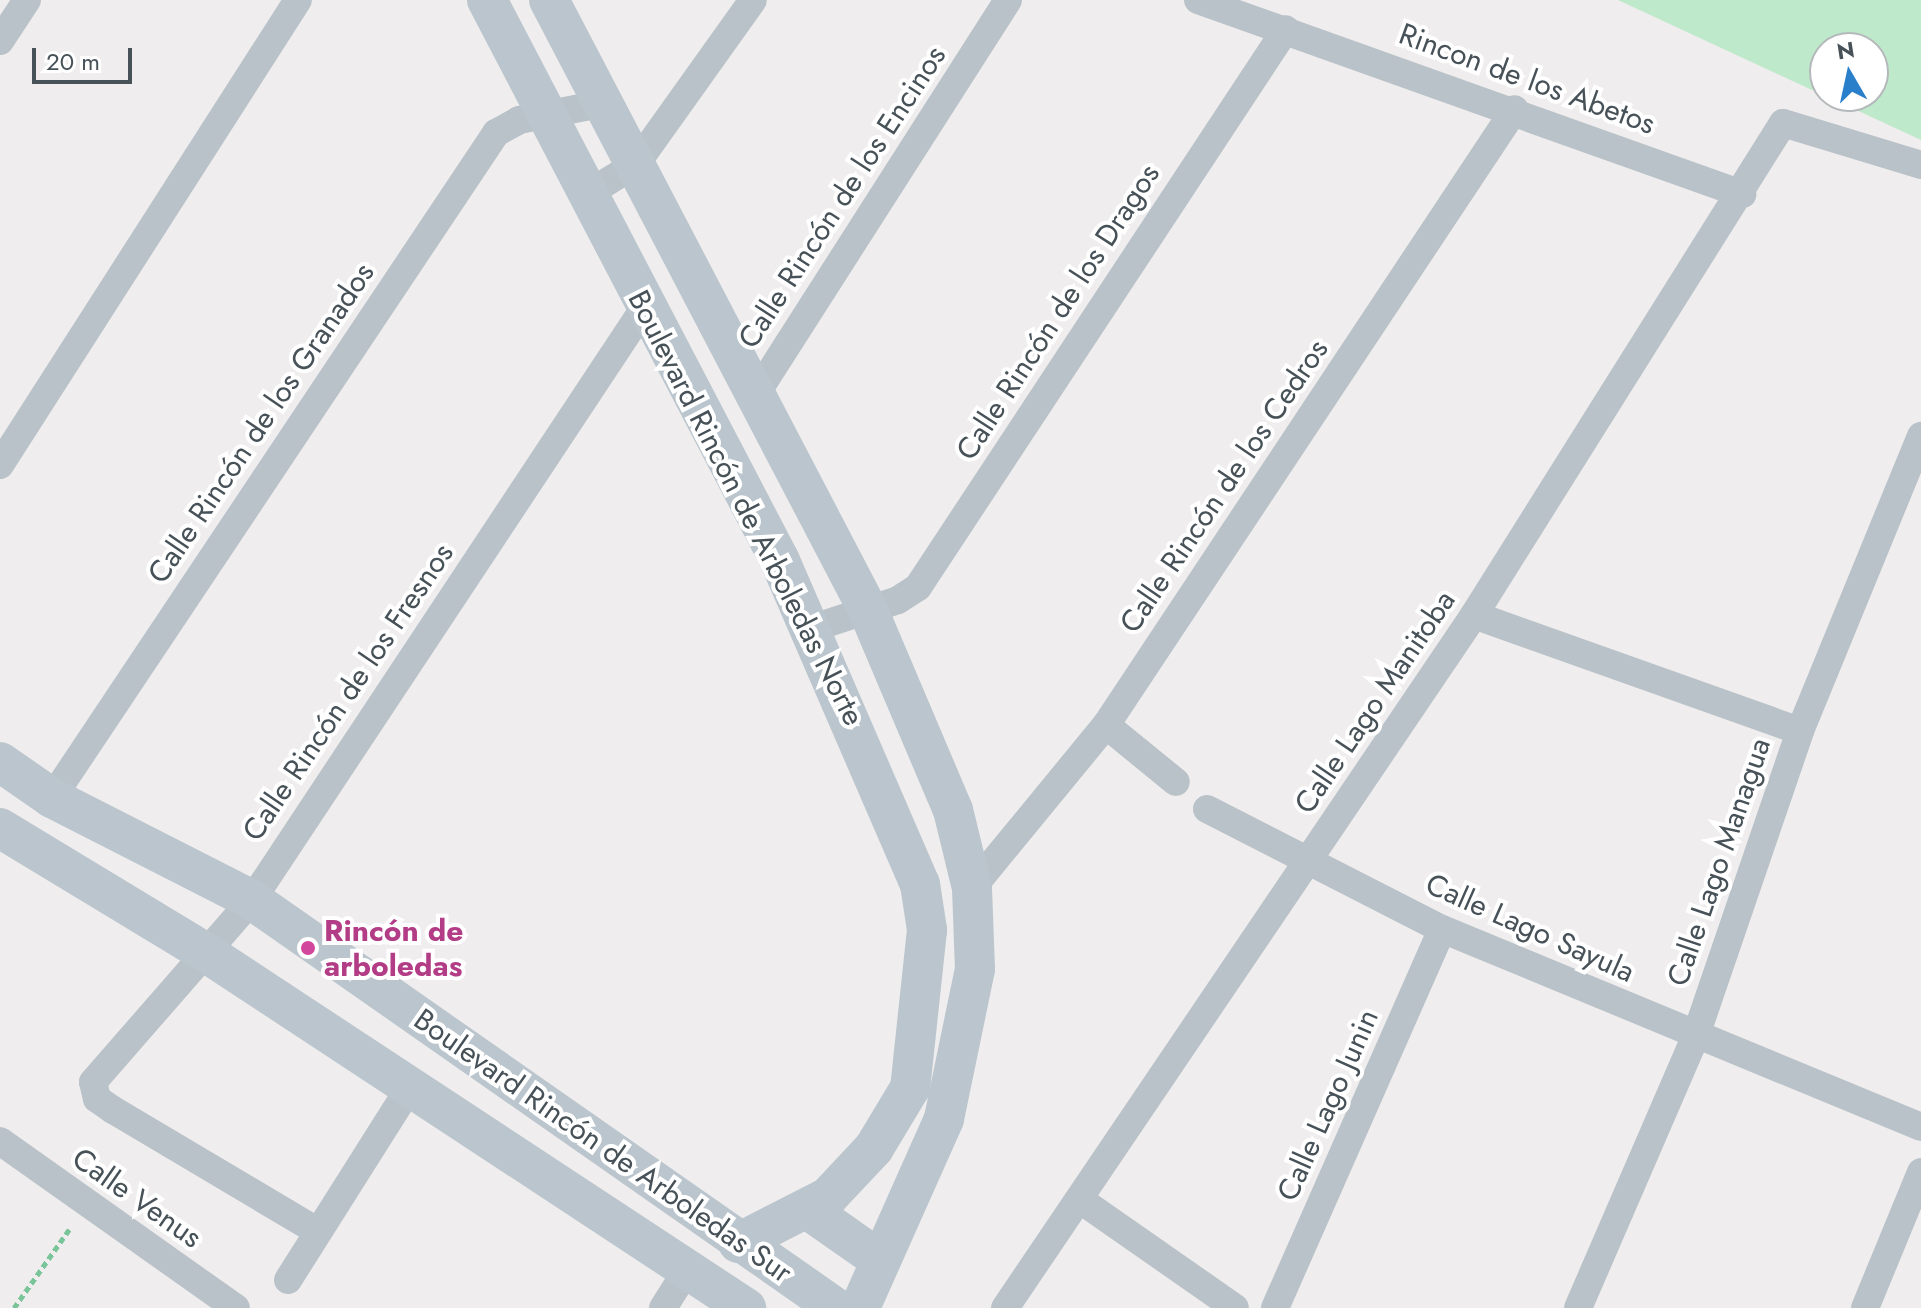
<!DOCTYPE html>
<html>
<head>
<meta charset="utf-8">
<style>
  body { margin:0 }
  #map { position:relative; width:1921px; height:1308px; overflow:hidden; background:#efeded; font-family:Jost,sans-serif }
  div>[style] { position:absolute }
  .green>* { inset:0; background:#bee9cb }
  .path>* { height:5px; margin-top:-2.5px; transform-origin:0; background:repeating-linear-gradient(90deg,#7ac499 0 6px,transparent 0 10px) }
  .street>* { height:28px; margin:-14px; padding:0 14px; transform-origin:14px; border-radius:14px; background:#b9c2c8 }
  .secondary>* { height:40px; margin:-20px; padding:0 20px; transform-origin:20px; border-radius:20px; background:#bac5cd }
  .dots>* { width:22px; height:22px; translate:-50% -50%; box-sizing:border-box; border:4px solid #fff; border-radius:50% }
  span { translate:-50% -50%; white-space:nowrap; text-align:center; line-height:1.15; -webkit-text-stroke:8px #fff; paint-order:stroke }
  .street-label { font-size:30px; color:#475158 }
  .hotel-label { font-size:30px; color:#b23c85; font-weight:700 }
  .left { translate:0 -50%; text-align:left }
  .north { position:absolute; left:1809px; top:32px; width:80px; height:80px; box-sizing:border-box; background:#fff; border:2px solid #b5b9bc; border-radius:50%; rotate:351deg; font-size:22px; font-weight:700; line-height:32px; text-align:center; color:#475158 }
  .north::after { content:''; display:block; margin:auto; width:28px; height:36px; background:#2a7fcb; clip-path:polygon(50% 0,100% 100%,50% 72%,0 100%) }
  .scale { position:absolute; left:32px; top:48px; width:100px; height:36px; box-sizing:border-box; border:4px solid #475158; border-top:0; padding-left:10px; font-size:24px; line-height:28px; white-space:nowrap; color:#475158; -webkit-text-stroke:6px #fff; paint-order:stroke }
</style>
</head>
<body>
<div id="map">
  <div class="green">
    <i style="clip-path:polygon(1618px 0,1921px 0,1921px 140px,1826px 96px,1873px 96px,1873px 48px,1825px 48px,1825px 96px)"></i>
  </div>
  <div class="path">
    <i style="left:14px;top:1308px;width:99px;rotate:-54.9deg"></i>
  </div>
  <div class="street">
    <i style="left:1198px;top:0;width:578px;rotate:19.63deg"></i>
    <i style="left:0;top:41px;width:49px;rotate:-56.6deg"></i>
    <i style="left:589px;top:193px;width:55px;rotate:-31.7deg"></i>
    <i style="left:636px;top:164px;width:201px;rotate:-54.5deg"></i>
    <i style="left:758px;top:391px;width:464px;rotate:-57.4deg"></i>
    <i style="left:0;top:465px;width:552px;rotate:-57.35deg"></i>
    <i style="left:1474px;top:615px;width:346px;rotate:19.6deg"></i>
    <i style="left:813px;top:628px;width:89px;rotate:-18.2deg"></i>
    <i style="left:898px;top:600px;width:24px;rotate:-33deg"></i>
    <i style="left:918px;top:587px;width:668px;rotate:-56.6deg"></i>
    <i style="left:1106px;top:725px;width:90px;rotate:39.2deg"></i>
    <i style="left:52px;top:798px;width:800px;rotate:-56.27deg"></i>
    <i style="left:496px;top:133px;width:26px;rotate:-29deg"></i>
    <i style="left:519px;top:120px;width:88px;rotate:-11.2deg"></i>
    <i style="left:1207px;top:809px;width:264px;rotate:27.1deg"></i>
    <i style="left:1442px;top:929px;width:518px;rotate:22.46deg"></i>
    <i style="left:972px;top:888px;width:211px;rotate:-50.6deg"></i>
    <i style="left:1106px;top:725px;width:739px;rotate:-56.42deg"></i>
    <i style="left:0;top:1141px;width:289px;rotate:35.3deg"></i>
    <i style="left:1079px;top:1199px;width:190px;rotate:34.9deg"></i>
    <i style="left:317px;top:1231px;width:237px;rotate:-149.3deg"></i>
    <i style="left:113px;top:1110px;width:19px;rotate:-145deg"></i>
    <i style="left:97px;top:1099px;width:17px;rotate:-103deg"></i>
    <i style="left:93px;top:1082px;width:242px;rotate:-48.9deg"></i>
    <i style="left:252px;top:900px;width:711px;rotate:-56.47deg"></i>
    <i style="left:288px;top:1280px;width:225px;rotate:-57.7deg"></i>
    <i style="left:663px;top:1308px;width:45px;rotate:-57.7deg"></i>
    <i style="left:1005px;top:1308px;width:837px;rotate:-55.91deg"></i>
    <i style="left:1474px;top:615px;width:581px;rotate:-57.87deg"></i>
    <i style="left:1783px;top:123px;width:144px;rotate:16.9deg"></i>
    <i style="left:1275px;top:1308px;width:414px;rotate:-66.2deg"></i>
    <i style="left:1578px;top:1308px;width:294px;rotate:-66.6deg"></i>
    <i style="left:1695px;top:1038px;width:324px;rotate:-71.1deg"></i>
    <i style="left:1800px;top:731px;width:319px;rotate:-67.7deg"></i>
    <i style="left:1865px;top:1308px;width:147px;rotate:-67.6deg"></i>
  </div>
  <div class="secondary">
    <i style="left:487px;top:0;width:633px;rotate:62.42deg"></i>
    <i style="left:780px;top:561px;width:352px;rotate:66.6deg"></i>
    <i style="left:920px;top:884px;width:47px;rotate:81.3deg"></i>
    <i style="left:927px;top:930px;width:159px;rotate:96.1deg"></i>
    <i style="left:910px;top:1088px;width:70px;rotate:121deg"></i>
    <i style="left:874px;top:1148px;width:67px;rotate:133.2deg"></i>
    <i style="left:828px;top:1197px;width:101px;rotate:152.9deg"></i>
    <i style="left:549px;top:0;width:688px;rotate:62.39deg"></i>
    <i style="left:868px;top:610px;width:217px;rotate:67deg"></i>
    <i style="left:953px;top:810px;width:80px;rotate:76.3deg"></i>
    <i style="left:972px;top:888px;width:81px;rotate:87.9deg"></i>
    <i style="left:975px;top:969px;width:153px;rotate:101.7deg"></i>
    <i style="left:944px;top:1119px;width:207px;rotate:114deg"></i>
    <i style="left:0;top:762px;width:63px;rotate:34.7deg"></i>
    <i style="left:52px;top:798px;width:225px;rotate:27deg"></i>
    <i style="left:252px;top:900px;width:712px;rotate:34.94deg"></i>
    <i style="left:0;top:828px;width:240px;rotate:31.2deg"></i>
    <i style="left:205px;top:952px;width:648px;rotate:33.35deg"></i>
    <i style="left:810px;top:1211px;width:82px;rotate:35deg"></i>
  </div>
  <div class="dots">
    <i style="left:308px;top:948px;background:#d1479c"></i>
  </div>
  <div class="street-label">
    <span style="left:1527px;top:79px;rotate:20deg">Rincon de los Abetos</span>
    <span style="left:842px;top:197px;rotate:-57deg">Calle Rincón de los Encinos</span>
    <span style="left:1058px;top:312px;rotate:-57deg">Calle Rincón de los Dragos</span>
    <span style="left:261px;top:423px;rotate:-56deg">Calle Rincón de los Granados</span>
    <span style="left:1224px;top:486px;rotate:-56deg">Calle Rincón de los Cedros</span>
    <span style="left:746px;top:508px;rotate:63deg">Boulevard Rincón de Arboledas Norte</span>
    <span style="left:348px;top:692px;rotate:-56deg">Calle Rincón de los Fresnos</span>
    <span style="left:1375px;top:702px;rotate:-56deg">Calle Lago Manitoba</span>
    <span style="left:1719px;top:862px;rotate:-71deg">Calle Lago Managua</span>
    <span style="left:1530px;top:928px;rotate:24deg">Calle Lago Sayula</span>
    <span style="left:1328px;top:1105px;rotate:-66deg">Calle Lago Junin</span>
    <span style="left:603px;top:1146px;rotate:35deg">Boulevard Rincón de Arboledas Sur</span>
    <span style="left:137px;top:1198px;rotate:35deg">Calle Venus</span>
  </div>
  <div class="hotel-label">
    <span class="left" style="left:324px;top:948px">Rincón de<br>arboledas</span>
  </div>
  <div class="north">N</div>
  <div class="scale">20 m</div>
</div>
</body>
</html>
